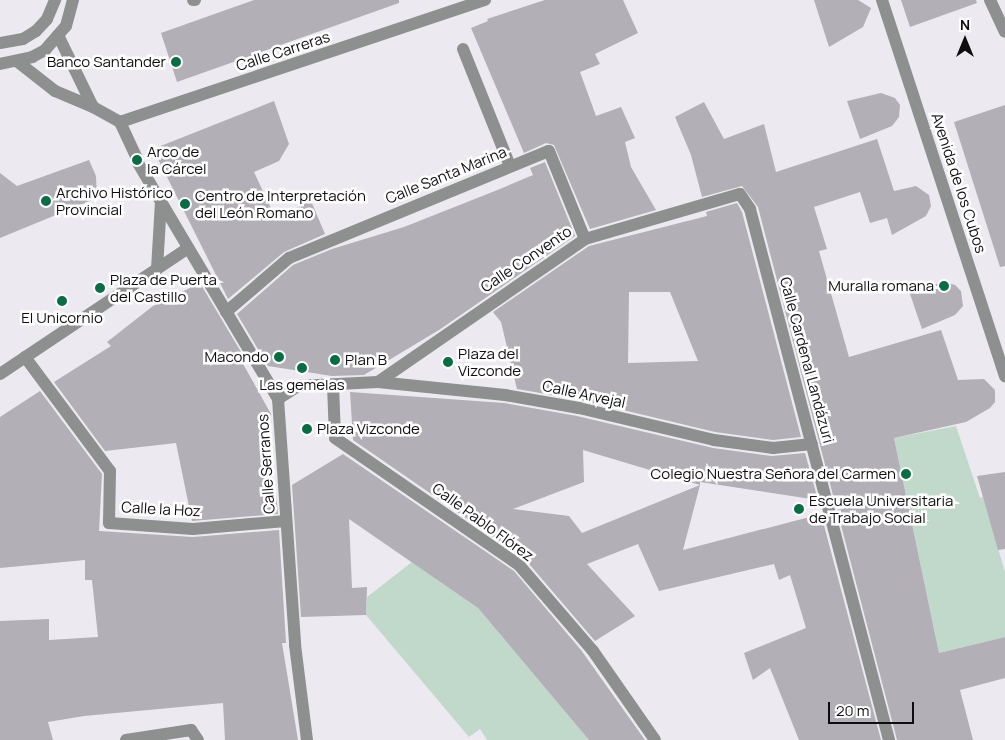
<!DOCTYPE html>
<html>
<head>
<meta charset="utf-8">
<style>
  body { margin:0 }
  #map { position:relative; width:1005px; height:740px; overflow:hidden; background:#ece9f0; font-family:Manrope,sans-serif }
  div>[style] { position:absolute }
  .green>* { inset:0; background:#c1d9ca }
  .building>* { inset:0; background:#b2afb6 }
  .minor>* { height:12px; margin:-6px; padding:0 6px; transform-origin:6px; border-radius:6px; background:#8d908e }
  .dots>* { width:14px; height:14px; translate:-50% -50%; box-sizing:border-box; border:2px solid #fff; border-radius:50% }
  span { translate:-50% -50%; white-space:nowrap; text-align:center; line-height:1.15; -webkit-text-stroke:5px #fff; paint-order:stroke }
  .street-label { font-size:15px; color:#0e0d0f }
  .poi-label { font-size:15px; color:#0e0d0f }
  .right { translate:-100% -50%; text-align:right }
  .left { translate:0 -50%; text-align:left }
  .north { position:absolute; left:940px; top:15px; width:50px; height:50px; -webkit-text-stroke:4px #fff; paint-order:stroke; rotate:0deg; font-size:14px; font-weight:700; line-height:20px; text-align:center; color:#0e0d0f }
  .north::after { content:''; display:block; margin:auto; width:18px; height:22px; background:#0e0d0f; clip-path:polygon(50% 0,100% 100%,50% 72%,0 100%) }
  .scale { position:absolute; left:828px; top:702px; width:86px; height:22px; box-sizing:border-box; border:2px solid #0e0d0f; border-top:0; padding-left:6px; font-size:15px; line-height:18px; white-space:nowrap; color:#0e0d0f; -webkit-text-stroke:4px #fff; paint-order:stroke }
</style>
</head>
<body>
<div id="map">
  <div class="green">
    <i style="clip-path:polygon(956px 426px,980px 498px,983px 497px,1005px 572px,1005px 637px,939px 653px,894px 438px)"></i>
    <i style="clip-path:polygon(412px 562px,478px 608px,589px 740px,487px 740px,480px 729px,469px 737px,366px 615px,367px 597px)"></i>
  </div>
  <div class="building">
    <i style="clip-path:polygon(254px 0,399px 0,399px 3px,177px 82px,161px 33px)"></i>
    <i style="clip-path:polygon(545px 0,623px 0,638px 33px,595px 54px,600px 64px,580px 72px,596px 116px,621px 107px,635px 138px,625px 142px,631px 167px,656px 210px,590px 229px,554px 145px,546px 143px,524px 153px,471px 28px,488px 21px,487px 19px)"></i>
    <i style="clip-path:polygon(814px 0,858px 0,871px 8px,863px 27px,829px 47px)"></i>
    <i style="clip-path:polygon(901px 0,976px 0,977px 3px,910px 27px)"></i>
    <i style="clip-path:polygon(881px 93px,895px 98px,900px 105px,899px 117px,892px 126px,860px 139px,847px 101px)"></i>
    <i style="clip-path:polygon(274px 101px,289px 144px,279px 161px,254px 172px,275px 217px,311px 201px,325px 234px,284px 252px,228px 299px,153px 149px)"></i>
    <i style="clip-path:polygon(704px 102px,724px 139px,764px 124px,776px 172px,877px 139px,894px 191px,916px 186px,929px 195px,931px 206px,926px 216px,892px 235px,887px 218px,870px 223px,860px 192px,814px 207px,827px 249px,819px 251px,849px 357px,941px 330px,958px 380px,984px 379px,995px 390px,995px 402px,990px 408px,966px 422px,894px 438px,939px 653px,1005px 637px,1005px 678px,960px 690px,973px 740px,897px 740px,837px 510px,853px 506px,835px 503px,758px 207px,742px 186px,702px 197px,691px 155px,675px 117px)"></i>
    <i style="clip-path:polygon(1005px 105px,1005px 266px,1000px 267px,954px 122px)"></i>
    <i style="clip-path:polygon(89px 160px,96px 176px,97px 198px,0 238px,0 173px,17px 186px)"></i>
    <i style="clip-path:polygon(545px 162px,575px 236px,439px 330px,364px 375px,332px 376px,268px 366px,237px 314px,293px 265px,332px 249px,404px 227px,500px 189px,533px 175px,530px 168px)"></i>
    <i style="clip-path:polygon(evenodd,737px 203px,742px 212px,801px 437px,773px 440px,715px 432px,581px 400px,517px 389px,501px 322px,493px 312px,589px 246px,707px 216px,706px 212px,737px 203px,629px 292px,670px 292px,698px 361px,628px 363px,629px 292px)"></i>
    <i style="clip-path:polygon(944px 282px,955px 285px,961px 291px,963px 306px,955px 315px,922px 329px,909px 291px)"></i>
    <i style="clip-path:polygon(200px 283px,247px 362px,242px 362px,271px 414px,271px 420px,261px 423px,269px 499px,276px 494px,278px 514px,192px 521px,176px 443px,105px 451px,54px 382px,111px 346px,107px 342px,153px 306px)"></i>
    <i style="clip-path:polygon(40px 391px,102px 474px,99px 531px,193px 537px,279px 530px,286px 643px,282px 643px,298px 740px,225px 740px,223px 703px,84px 716px,48px 722px,53px 740px,0 740px,0 621px,49px 619px,49px 640px,98px 637px,92px 580px,85px 580px,85px 560px,0 568px,0 417px)"></i>
    <i style="clip-path:polygon(350px 392px,504px 403px,577px 416px,713px 448px,772px 456px,805px 453px,818px 500px,700px 482px,700px 485px,583px 450px,584px 482px,513px 509px,569px 516px,582px 533px,700px 485px,683px 550px,821px 514px,881px 740px,799px 740px,770px 668px,753px 680px,744px 653px,806px 628px,790px 575px,779px 580px,774px 564px,659px 591px,638px 544px,587px 564px,635px 616px,595px 641px,524px 558px,353px 440px)"></i>
    <i style="clip-path:polygon(343px 454px,514px 571px,581px 650px,645px 740px,589px 740px,478px 608px,349px 519px,352px 588px,367px 587px,366px 615px,301px 617px,292px 485px)"></i>
    <i style="clip-path:polygon(1005px 472px,1005px 549px,998px 550px,977px 476px)"></i>
  </div>
  <div class="minor">
    <i style="left:193px;top:0;width:2px"></i>
    <i style="left:882px;top:0;width:396px;rotate:71.9deg"></i>
    <i style="left:990px;top:0;width:35px;rotate:65deg"></i>
    <i style="left:58px;top:35px;width:80px;rotate:64.1deg"></i>
    <i style="left:0;top:43px;width:23px;rotate:-10deg"></i>
    <i style="left:23px;top:39px;width:15px;rotate:-32deg"></i>
    <i style="left:36px;top:31px;width:16px;rotate:-47deg"></i>
    <i style="left:47px;top:19px;width:21px;rotate:-67deg"></i>
    <i style="left:463px;top:49px;width:126px;rotate:68.1deg"></i>
    <i style="left:18px;top:62px;width:47px;rotate:38.1deg"></i>
    <i style="left:55px;top:91px;width:41px;rotate:22.8deg"></i>
    <i style="left:93px;top:107px;width:31px;rotate:29deg"></i>
    <i style="left:120px;top:122px;width:385px;rotate:-18.5deg"></i>
    <i style="left:0;top:64px;width:33px;rotate:-12deg"></i>
    <i style="left:32px;top:57px;width:15px;rotate:-28deg"></i>
    <i style="left:45px;top:50px;width:32px;rotate:-49deg"></i>
    <i style="left:66px;top:26px;width:27px;rotate:-75deg"></i>
    <i style="left:120px;top:122px;width:38px;rotate:65deg"></i>
    <i style="left:138px;top:163px;width:274px;rotate:59.3deg"></i>
    <i style="left:278px;top:399px;width:247px;rotate:86deg"></i>
    <i style="left:295px;top:645px;width:96px;rotate:82.8deg"></i>
    <i style="left:157px;top:269px;width:67px;rotate:-86.6deg"></i>
    <i style="left:226px;top:312px;width:83px;rotate:-40.6deg"></i>
    <i style="left:289px;top:258px;width:281px;rotate:-22.4deg"></i>
    <i style="left:549px;top:151px;width:95px;rotate:67.8deg"></i>
    <i style="left:25px;top:357px;width:142px;rotate:53.3deg"></i>
    <i style="left:110px;top:471px;width:52px;rotate:91.1deg"></i>
    <i style="left:109px;top:523px;width:84px;rotate:4.1deg"></i>
    <i style="left:193px;top:529px;width:93px;rotate:-4.9deg"></i>
    <i style="left:0;top:374px;width:226px;rotate:-33.8deg"></i>
    <i style="left:378px;top:382px;width:252px;rotate:-34.6deg"></i>
    <i style="left:585px;top:239px;width:161px;rotate:-16.2deg"></i>
    <i style="left:740px;top:194px;width:18px;rotate:56deg"></i>
    <i style="left:750px;top:209px;width:549px;rotate:75.33deg"></i>
    <i style="left:333px;top:385px;width:53px;rotate:87.8deg"></i>
    <i style="left:335px;top:438px;width:224px;rotate:34.6deg"></i>
    <i style="left:519px;top:565px;width:113px;rotate:49.3deg"></i>
    <i style="left:593px;top:651px;width:108px;rotate:55.1deg"></i>
    <i style="left:278px;top:399px;width:24px;rotate:-33deg"></i>
    <i style="left:298px;top:386px;width:80px;rotate:-2.9deg"></i>
    <i style="left:378px;top:382px;width:128px;rotate:5.8deg"></i>
    <i style="left:505px;top:395px;width:75px;rotate:10deg"></i>
    <i style="left:579px;top:408px;width:139px;rotate:13.3deg"></i>
    <i style="left:714px;top:440px;width:60px;rotate:7.7deg"></i>
    <i style="left:773px;top:448px;width:39px;rotate:-6deg"></i>
    <i style="left:126px;top:740px;width:66px;rotate:-8.7deg"></i>
    <i style="left:191px;top:730px;width:12px;rotate:55deg"></i>
  </div>
  <div class="dots">
    <i style="left:176px;top:62px;background:#076d43"></i>
    <i style="left:137px;top:160px;background:#076d43"></i>
    <i style="left:46px;top:201px;background:#076d43"></i>
    <i style="left:185px;top:204px;background:#076d43"></i>
    <i style="left:944px;top:286px;background:#076d43"></i>
    <i style="left:100px;top:288px;background:#076d43"></i>
    <i style="left:62px;top:301px;background:#076d43"></i>
    <i style="left:279px;top:357px;background:#076d43"></i>
    <i style="left:335px;top:360px;background:#076d43"></i>
    <i style="left:448px;top:362px;background:#076d43"></i>
    <i style="left:302px;top:368px;background:#076d43"></i>
    <i style="left:307px;top:429px;background:#076d43"></i>
    <i style="left:906px;top:474px;background:#076d43"></i>
    <i style="left:799px;top:509px;background:#076d43"></i>
  </div>
  <div class="street-label">
    <span style="left:283px;top:51px;rotate:-18deg">Calle Carreras</span>
    <span style="left:446px;top:175px;rotate:-22deg">Calle Santa Marina</span>
    <span style="left:959px;top:183px;rotate:72deg">Avenida de los Cubos</span>
    <span style="left:526px;top:259px;rotate:-34deg">Calle Convento</span>
    <span style="left:807px;top:360px;rotate:75deg">Calle Cardenal Landázuri</span>
    <span style="left:584px;top:394px;rotate:12deg">Calle Arvejal</span>
    <span style="left:266px;top:464px;rotate:-94deg">Calle Serranos</span>
    <span style="left:161px;top:509px;rotate:3deg">Calle la Hoz</span>
    <span style="left:483px;top:522px;rotate:36deg">Calle Pablo Flórez</span>
  </div>
  <div class="poi-label">
    <span class="right" style="left:166px;top:62px">Banco Santander</span>
    <span class="left" style="left:147px;top:160px">Arco de<br>la Cárcel</span>
    <span class="left" style="left:56px;top:201px">Archivo Histórico<br>Provincial</span>
    <span class="left" style="left:195px;top:204px">Centro de Interpretación<br>del León Romano</span>
    <span class="left" style="left:110px;top:288px">Plaza de Puerta<br>del Castillo</span>
    <span class="right" style="left:934px;top:286px">Muralla romana</span>
    <span style="left:62px;top:318px">El Unicornio</span>
    <span class="left" style="left:458px;top:362px">Plaza del<br>Vizconde</span>
    <span class="right" style="left:269px;top:357px">Macondo</span>
    <span class="left" style="left:345px;top:360px">Plan B</span>
    <span style="left:302px;top:385px">Las gemelas</span>
    <span class="left" style="left:317px;top:429px">Plaza Vizconde</span>
    <span class="right" style="left:896px;top:474px">Colegio Nuestra Señora del Carmen</span>
    <span class="left" style="left:809px;top:509px">Escuela Universitaria<br>de Trabajo Social</span>
  </div>
  <div class="north">N</div>
  <div class="scale">20 m</div>
</div>
</body>
</html>
